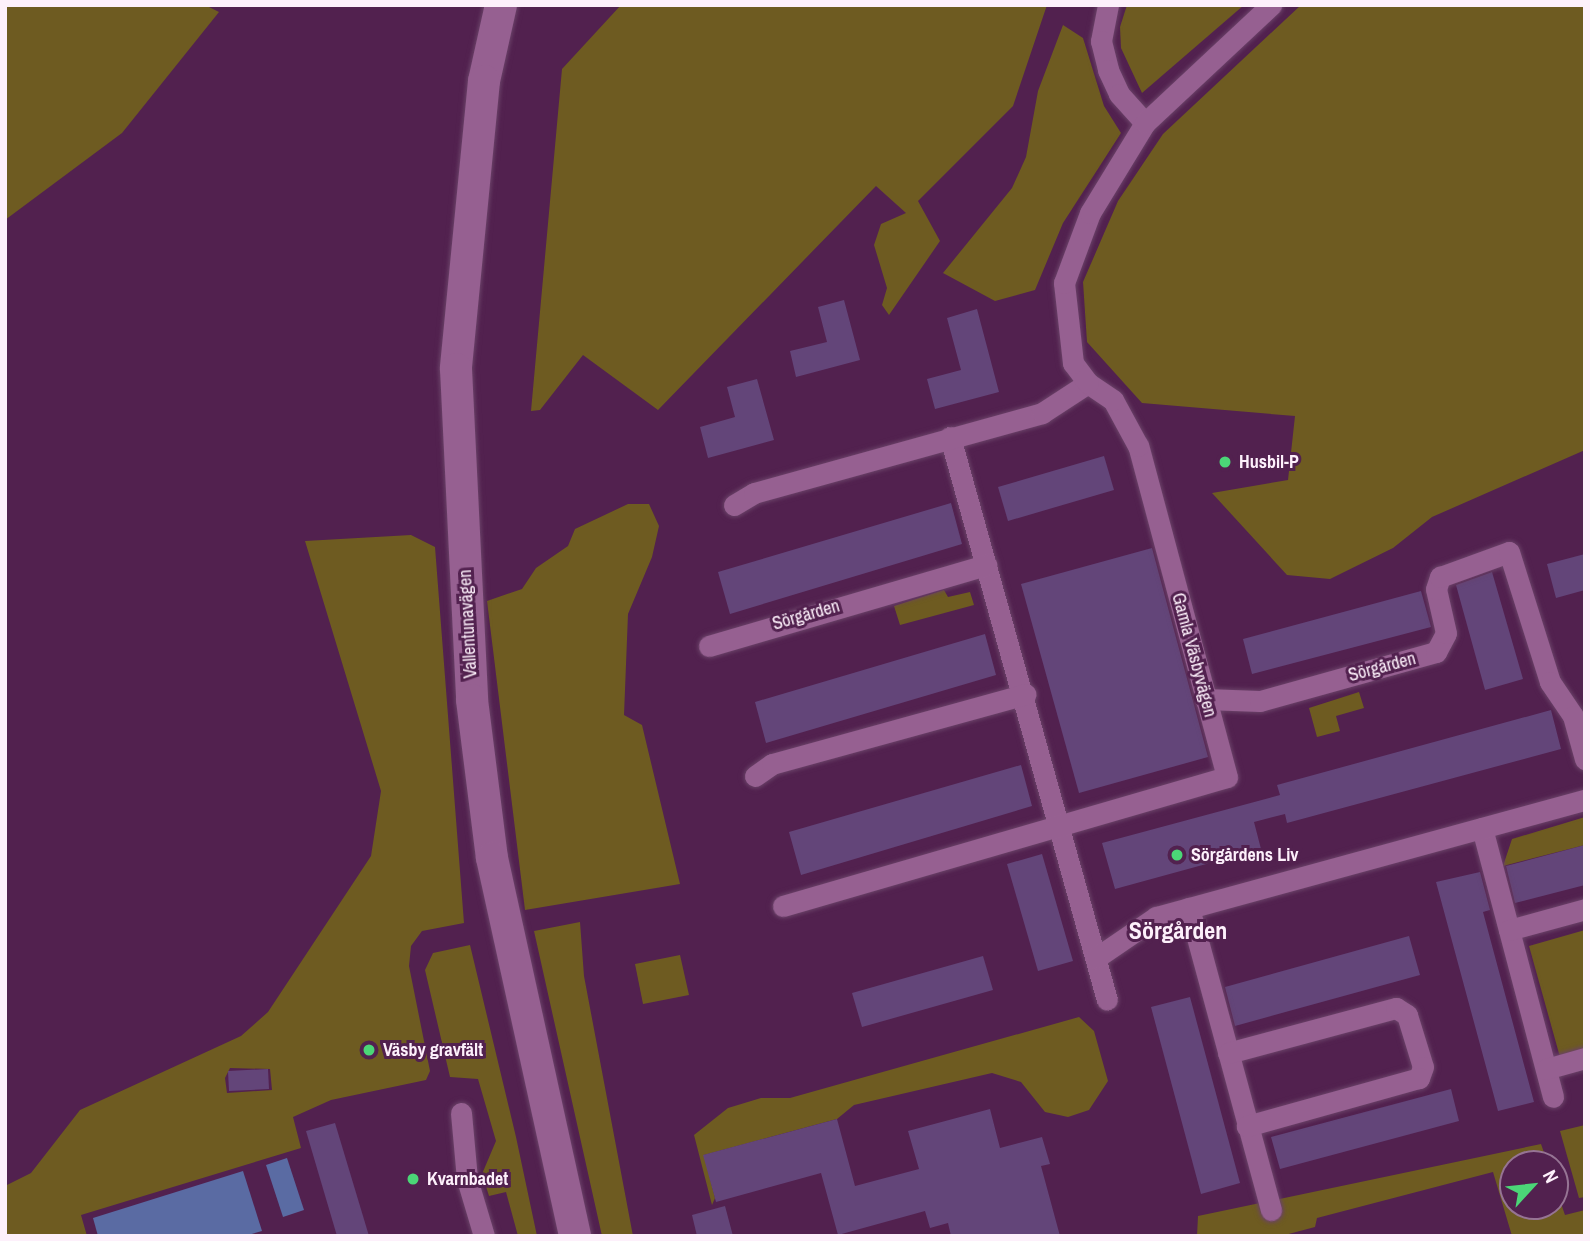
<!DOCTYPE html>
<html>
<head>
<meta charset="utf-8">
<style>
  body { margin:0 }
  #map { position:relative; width:1590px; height:1241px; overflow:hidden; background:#52214f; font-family:"Archivo Narrow",sans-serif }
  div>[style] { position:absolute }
  .green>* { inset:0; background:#6e5b21 }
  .water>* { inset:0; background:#5a6ba3 }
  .building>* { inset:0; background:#634579 }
  .roads { filter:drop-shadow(0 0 2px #6a4268) drop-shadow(0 0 2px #6a4268) }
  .minor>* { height:21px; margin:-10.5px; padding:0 10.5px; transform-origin:10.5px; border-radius:10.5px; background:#966091 }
  .secondary>* { height:32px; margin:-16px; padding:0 16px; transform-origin:16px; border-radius:16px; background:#966091 }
  .dots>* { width:19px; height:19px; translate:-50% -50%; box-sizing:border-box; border:4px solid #52214f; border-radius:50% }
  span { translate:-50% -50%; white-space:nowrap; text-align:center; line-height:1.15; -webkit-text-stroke:6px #52214f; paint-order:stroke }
  .poi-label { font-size:18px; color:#fdf0fb; font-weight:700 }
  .left { translate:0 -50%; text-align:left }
  .street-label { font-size:18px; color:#fdf0fb }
  .district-label { font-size:24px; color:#fdf0fb; font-weight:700 }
  .frame { position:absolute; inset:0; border:7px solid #fdf0fb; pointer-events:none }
  .north { position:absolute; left:1499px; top:1150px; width:70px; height:70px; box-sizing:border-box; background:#52214f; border:2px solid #967494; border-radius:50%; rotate:63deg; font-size:19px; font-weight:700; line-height:28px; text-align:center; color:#fdf0fb }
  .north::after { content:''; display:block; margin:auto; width:24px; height:32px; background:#4bd677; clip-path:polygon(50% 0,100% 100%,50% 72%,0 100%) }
</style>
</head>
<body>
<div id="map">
  <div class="green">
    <i style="clip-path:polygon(5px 5px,205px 5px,219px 12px,122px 133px,5px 220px)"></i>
    <i style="clip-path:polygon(621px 5px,1047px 5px,1013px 106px,918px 201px,940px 241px,889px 315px,882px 305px,887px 288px,874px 245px,881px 224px,906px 213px,876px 186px,658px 410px,583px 355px,540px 410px,531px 411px,562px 69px)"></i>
    <i style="clip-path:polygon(1127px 5px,1244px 5px,1142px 93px,1121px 48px,1120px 27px)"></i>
    <i style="clip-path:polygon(1301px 5px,1585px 5px,1585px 450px,1432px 517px,1393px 548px,1330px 579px,1287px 575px,1212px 493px,1288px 480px,1295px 416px,1142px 403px,1087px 342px,1083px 282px,1118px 201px,1163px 134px)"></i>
    <i style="clip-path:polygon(1063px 25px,1083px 38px,1104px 106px,1121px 133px,1063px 223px,1035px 290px,995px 301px,943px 273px,1012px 188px,1026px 157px,1038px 91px)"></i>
    <i style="clip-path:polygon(628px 504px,649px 504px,659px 526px,652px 557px,628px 614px,624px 715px,642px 725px,680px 884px,525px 910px,487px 601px,522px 589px,536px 568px,568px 546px,575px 529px)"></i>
    <i style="clip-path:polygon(evenodd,411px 535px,435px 547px,464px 923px,422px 931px,411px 946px,409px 966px,430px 1071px,426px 1080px,331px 1100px,293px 1117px,301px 1148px,81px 1215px,87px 1236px,5px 1236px,5px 1186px,31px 1173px,80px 1110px,241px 1036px,268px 1012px,371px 856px,381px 791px,305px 541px,411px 535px,230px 1068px,270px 1069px,272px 1090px,227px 1093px,225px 1078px,230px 1068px)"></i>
    <i style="clip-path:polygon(944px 590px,948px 597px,970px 592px,974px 605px,900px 625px,894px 606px)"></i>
    <i style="clip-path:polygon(1359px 692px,1364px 708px,1336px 716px,1340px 731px,1317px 737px,1309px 708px)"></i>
    <i style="clip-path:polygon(1585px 817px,1585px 845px,1503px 866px,1512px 839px)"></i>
    <i style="clip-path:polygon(580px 922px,584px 976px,633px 1236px,602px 1236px,534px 931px)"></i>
    <i style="clip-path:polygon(1585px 930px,1585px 1049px,1560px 1057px,1529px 946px)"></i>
    <i style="clip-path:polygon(470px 945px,516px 1137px,537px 1236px,518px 1236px,506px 1192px,489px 1196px,482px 1174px,496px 1141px,478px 1079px,450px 1077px,425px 970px,433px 953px)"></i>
    <i style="clip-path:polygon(680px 955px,689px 995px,643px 1004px,635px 964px)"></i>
    <i style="clip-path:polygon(1079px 1017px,1094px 1031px,1108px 1081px,1089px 1110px,1068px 1117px,1045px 1112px,1021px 1082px,992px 1073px,854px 1105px,837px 1119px,704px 1155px,715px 1198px,712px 1205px,694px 1135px,728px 1108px,761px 1098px,790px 1098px)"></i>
    <i style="clip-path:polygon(1585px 1125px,1585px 1197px,1579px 1198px,1560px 1131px)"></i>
    <i style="clip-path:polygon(1541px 1144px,1548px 1164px,1513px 1164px,1513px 1206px,1555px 1206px,1555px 1186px,1565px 1215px,1585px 1210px,1585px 1236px,1512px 1236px,1493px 1172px,1317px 1218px,1315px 1227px,1281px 1236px,1197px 1236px,1198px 1216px)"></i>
  </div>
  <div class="water">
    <i style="clip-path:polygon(287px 1158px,304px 1210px,283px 1217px,266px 1165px)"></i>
    <i style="clip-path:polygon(243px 1171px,262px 1231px,245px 1236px,98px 1236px,93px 1218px)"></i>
  </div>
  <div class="building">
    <i style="clip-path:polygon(844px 300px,860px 360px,796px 377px,790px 351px,827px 342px,818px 307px)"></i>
    <i style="clip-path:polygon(977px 309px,999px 392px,935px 409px,927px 379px,961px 370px,947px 318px)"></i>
    <i style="clip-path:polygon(757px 379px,774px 440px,708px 458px,700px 427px,735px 417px,727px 387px)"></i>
    <i style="clip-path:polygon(1104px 456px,1114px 490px,1008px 521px,998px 487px)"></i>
    <i style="clip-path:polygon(951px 503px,962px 544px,730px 614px,718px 572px)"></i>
    <i style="clip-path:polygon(1152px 548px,1208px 757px,1079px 793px,1021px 584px)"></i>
    <i style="clip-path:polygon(1585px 554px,1585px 590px,1556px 598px,1547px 564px)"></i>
    <i style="clip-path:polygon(1492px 572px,1523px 679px,1485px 690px,1456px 585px)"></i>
    <i style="clip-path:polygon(1421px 591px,1431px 627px,1252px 674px,1243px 639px)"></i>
    <i style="clip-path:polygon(985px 634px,996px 675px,766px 743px,755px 702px)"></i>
    <i style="clip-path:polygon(1551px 710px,1561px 749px,1287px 823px,1285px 814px,1254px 822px,1261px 849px,1115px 889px,1102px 843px,1280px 795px,1277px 785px)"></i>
    <i style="clip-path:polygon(1021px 765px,1032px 806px,801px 875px,789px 832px)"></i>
    <i style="clip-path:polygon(1585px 845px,1585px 885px,1515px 903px,1506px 866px)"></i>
    <i style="clip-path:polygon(1042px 854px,1073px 961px,1038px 971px,1007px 864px)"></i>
    <i style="clip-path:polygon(1480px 872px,1490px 910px,1483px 912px,1534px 1102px,1498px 1111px,1436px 882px)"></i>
    <i style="clip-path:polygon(1409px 936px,1420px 975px,1235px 1026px,1225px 987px)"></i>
    <i style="clip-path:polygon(983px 956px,993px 990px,862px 1027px,852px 993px)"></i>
    <i style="clip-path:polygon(1190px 997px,1240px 1183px,1201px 1194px,1151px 1007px)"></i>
    <i style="clip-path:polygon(268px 1069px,269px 1089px,229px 1091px,228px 1071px)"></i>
    <i style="clip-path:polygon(1451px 1089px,1459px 1121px,1280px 1169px,1271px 1137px)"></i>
    <i style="clip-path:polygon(990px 1109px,1000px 1148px,1042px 1137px,1050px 1164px,1041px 1166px,1060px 1236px,951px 1236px,948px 1223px,930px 1228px,925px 1211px,838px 1235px,821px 1173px,716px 1202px,703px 1155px,837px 1119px,855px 1186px,919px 1169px,908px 1131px)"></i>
    <i style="clip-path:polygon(335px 1123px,369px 1236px,337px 1236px,306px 1131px)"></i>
    <i style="clip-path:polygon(725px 1206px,733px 1236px,697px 1236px,692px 1215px)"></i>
  </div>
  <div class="roads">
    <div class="minor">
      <i style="left:1108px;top:5px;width:37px;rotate:101deg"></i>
      <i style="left:1101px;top:41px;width:30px;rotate:76deg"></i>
      <i style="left:1108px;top:70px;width:26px;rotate:65deg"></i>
      <i style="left:1119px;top:94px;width:39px;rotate:48deg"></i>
      <i style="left:950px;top:437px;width:584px;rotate:74.42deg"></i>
      <i style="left:734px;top:505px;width:23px;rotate:-31deg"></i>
      <i style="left:754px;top:493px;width:299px;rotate:-15.5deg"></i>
      <i style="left:1042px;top:413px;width:55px;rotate:-33.1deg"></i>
      <i style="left:709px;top:646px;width:289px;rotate:-16.3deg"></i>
      <i style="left:1205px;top:699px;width:55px;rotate:2.1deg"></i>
      <i style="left:1260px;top:701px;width:183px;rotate:-15.6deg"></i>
      <i style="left:1436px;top:652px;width:21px;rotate:-62deg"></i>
      <i style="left:1446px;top:633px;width:45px;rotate:-102.8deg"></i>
      <i style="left:1436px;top:589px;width:13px;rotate:-72deg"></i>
      <i style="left:1440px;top:577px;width:73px;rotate:-19.9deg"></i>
      <i style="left:1509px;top:552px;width:136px;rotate:72.5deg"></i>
      <i style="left:1550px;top:682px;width:41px;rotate:55.9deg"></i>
      <i style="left:1573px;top:716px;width:45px;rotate:74.4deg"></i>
      <i style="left:755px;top:776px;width:21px;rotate:-35deg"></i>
      <i style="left:772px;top:764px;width:263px;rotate:-15.4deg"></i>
      <i style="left:1482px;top:828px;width:278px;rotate:75.2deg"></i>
      <i style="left:783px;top:906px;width:462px;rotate:-16.2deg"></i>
      <i style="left:1227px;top:777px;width:343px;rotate:-105deg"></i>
      <i style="left:1138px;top:446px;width:52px;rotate:-118.5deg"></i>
      <i style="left:1113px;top:400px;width:30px;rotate:-146deg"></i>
      <i style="left:1088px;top:383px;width:25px;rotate:-127deg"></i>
      <i style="left:1073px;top:363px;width:81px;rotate:-96.4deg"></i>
      <i style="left:1064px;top:283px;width:75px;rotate:-69.6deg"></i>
      <i style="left:1090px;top:213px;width:105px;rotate:-58.6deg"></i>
      <i style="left:1145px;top:123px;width:173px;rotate:-43.1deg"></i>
      <i style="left:1189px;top:908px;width:313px;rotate:74.8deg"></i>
      <i style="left:1509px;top:930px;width:79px;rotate:-15.4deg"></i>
      <i style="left:1096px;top:958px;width:73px;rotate:-34.3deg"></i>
      <i style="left:1156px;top:917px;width:445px;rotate:-15.3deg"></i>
      <i style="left:1228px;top:1053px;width:174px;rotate:-15deg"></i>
      <i style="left:1396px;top:1008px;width:13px;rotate:32deg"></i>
      <i style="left:1407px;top:1015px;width:54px;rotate:72.9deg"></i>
      <i style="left:1423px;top:1067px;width:12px;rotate:110deg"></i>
      <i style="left:1419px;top:1078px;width:179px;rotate:164.4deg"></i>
      <i style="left:1546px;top:1069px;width:41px;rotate:-15.8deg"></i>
      <i style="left:461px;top:1113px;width:66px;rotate:84.8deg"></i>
      <i style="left:467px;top:1179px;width:59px;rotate:73.4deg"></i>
    </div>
    <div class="secondary">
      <i style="left:501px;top:5px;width:78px;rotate:102.6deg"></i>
      <i style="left:484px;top:81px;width:289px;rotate:95.6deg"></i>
      <i style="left:456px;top:369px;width:331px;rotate:87.2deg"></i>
      <i style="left:472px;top:700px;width:159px;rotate:82.8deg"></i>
      <i style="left:492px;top:858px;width:387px;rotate:77.6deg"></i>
    </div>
  </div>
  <div class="dots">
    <i style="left:1225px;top:462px;background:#4bd677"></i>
    <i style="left:1177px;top:855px;background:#4bd677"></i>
    <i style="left:369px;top:1050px;background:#4bd677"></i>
    <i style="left:413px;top:1179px;background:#4bd677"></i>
  </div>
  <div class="poi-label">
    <span class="left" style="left:1239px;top:462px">Husbil-P</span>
    <span class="left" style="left:1191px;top:855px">Sörgårdens Liv</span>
    <span class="left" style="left:383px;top:1050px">Väsby gravfält</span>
    <span class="left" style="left:427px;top:1179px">Kvarnbadet</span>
  </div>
  <div class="street-label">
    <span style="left:806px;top:615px;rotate:-16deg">Sörgården</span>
    <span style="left:468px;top:624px;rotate:-93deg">Vallentunavägen</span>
    <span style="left:1194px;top:655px;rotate:75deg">Gamla Väsbyvägen</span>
    <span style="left:1382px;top:667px;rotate:-15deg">Sörgården</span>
  </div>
  <div class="district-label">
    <span style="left:1178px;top:931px">Sörgården</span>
  </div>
  <div class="frame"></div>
  <div class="north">N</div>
</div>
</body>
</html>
